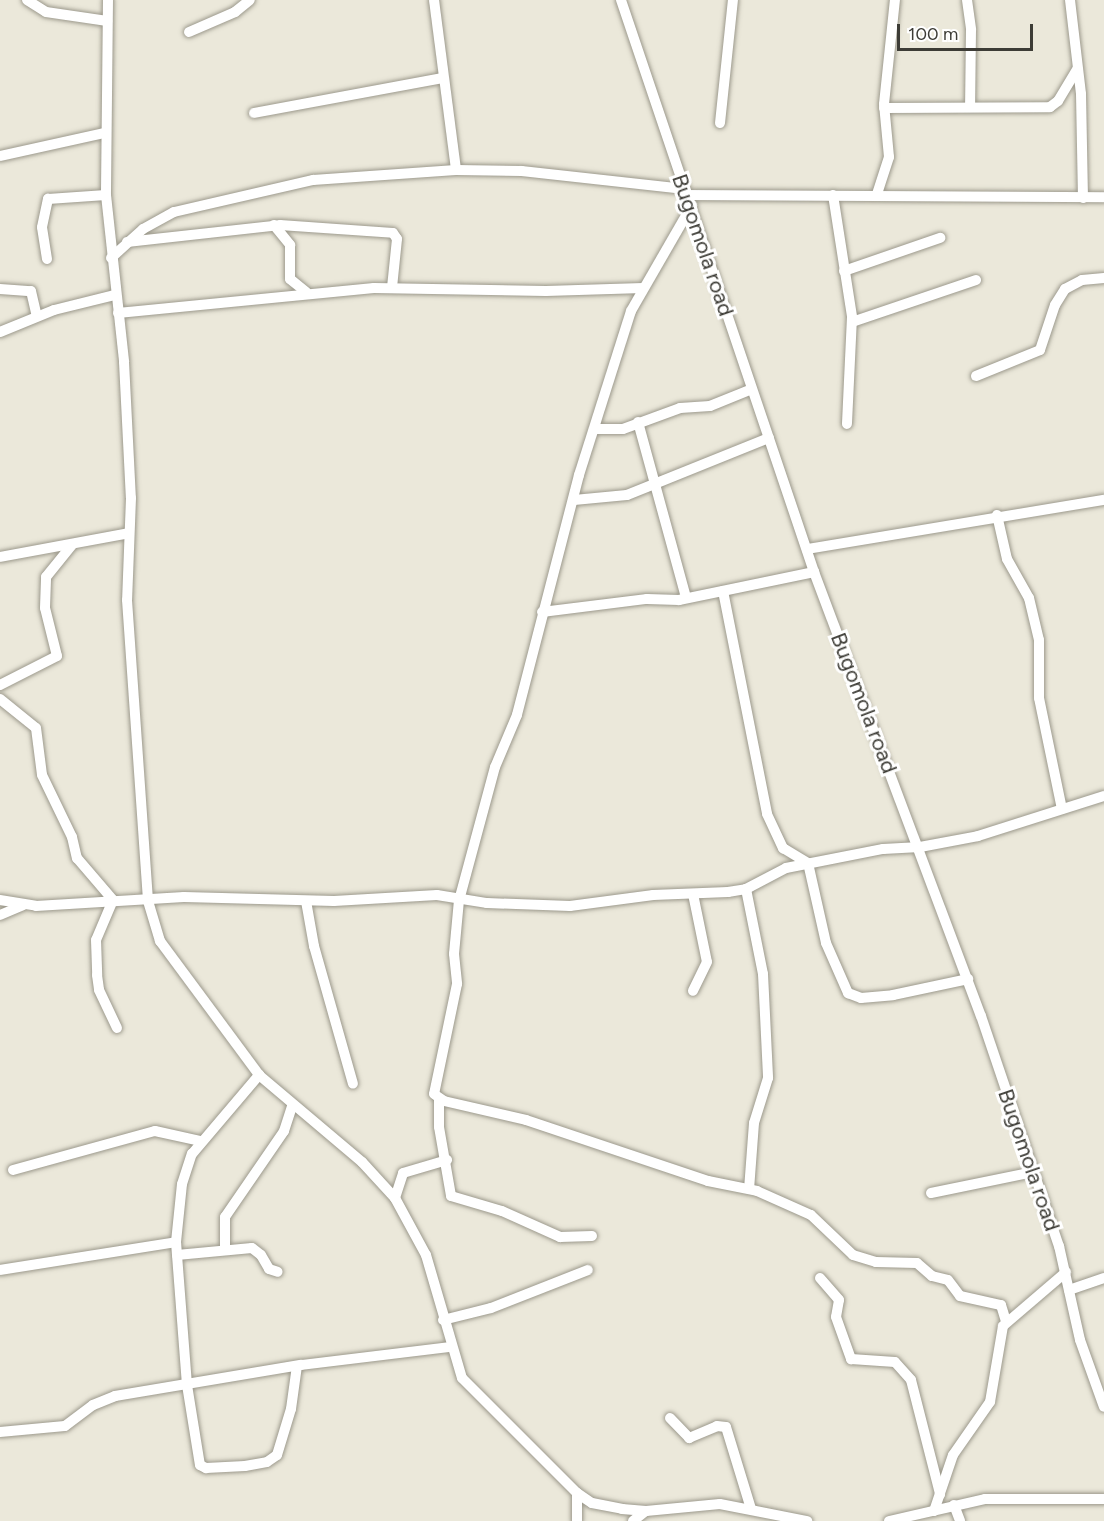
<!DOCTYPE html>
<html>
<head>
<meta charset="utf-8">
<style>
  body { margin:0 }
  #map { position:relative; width:1104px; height:1521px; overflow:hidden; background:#ebe8da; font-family:Figtree,sans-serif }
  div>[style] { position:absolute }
  .roads { filter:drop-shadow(0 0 2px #9c998c) drop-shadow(0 0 2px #9c998c) }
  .minor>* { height:10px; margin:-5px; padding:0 5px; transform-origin:5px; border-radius:5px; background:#fff }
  span { translate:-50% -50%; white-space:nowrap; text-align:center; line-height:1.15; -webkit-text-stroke:6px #fff; paint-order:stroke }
  .street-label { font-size:22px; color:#3d3c36 }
  .scale { position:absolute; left:897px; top:24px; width:136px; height:27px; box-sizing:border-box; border:3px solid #3d3c36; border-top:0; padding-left:8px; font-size:18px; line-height:21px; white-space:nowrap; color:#3d3c36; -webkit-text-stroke:4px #fff; paint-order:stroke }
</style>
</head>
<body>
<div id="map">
  <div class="roads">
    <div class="minor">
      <i style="left:27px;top:0;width:22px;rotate:32deg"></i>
      <i style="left:46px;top:12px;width:62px;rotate:8.4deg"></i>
      <i style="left:108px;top:0;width:195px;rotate:90.6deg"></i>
      <i style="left:106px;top:195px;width:168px;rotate:83.8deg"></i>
      <i style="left:124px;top:362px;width:136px;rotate:87.1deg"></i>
      <i style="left:131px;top:498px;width:102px;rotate:92.2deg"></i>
      <i style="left:127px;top:600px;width:302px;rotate:86deg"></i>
      <i style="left:148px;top:901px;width:42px;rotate:73.3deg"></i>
      <i style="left:160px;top:941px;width:167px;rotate:53.5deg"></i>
      <i style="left:259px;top:1075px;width:135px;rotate:40.2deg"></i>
      <i style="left:362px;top:1162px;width:49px;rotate:47.5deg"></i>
      <i style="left:395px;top:1198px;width:65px;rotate:61.5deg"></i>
      <i style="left:426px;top:1255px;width:128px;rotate:73.7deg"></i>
      <i style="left:462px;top:1378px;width:163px;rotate:45deg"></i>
      <i style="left:577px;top:1493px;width:18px;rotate:34deg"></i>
      <i style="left:592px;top:1503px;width:31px;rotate:11deg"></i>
      <i style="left:622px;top:1509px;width:24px;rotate:5deg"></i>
      <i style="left:646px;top:1511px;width:74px;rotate:-5.4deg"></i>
      <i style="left:720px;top:1504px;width:89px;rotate:11.1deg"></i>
      <i style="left:434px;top:0;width:171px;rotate:82.6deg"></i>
      <i style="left:621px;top:0;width:604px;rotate:71.35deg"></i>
      <i style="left:814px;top:572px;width:474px;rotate:69.4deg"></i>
      <i style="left:981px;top:1016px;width:243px;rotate:71.3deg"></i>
      <i style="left:1059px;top:1246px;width:96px;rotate:77.4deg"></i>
      <i style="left:1080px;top:1340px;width:71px;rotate:70.3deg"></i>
      <i style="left:967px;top:0;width:30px;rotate:82deg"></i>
      <i style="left:971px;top:30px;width:77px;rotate:90.7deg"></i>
      <i style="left:1070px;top:0;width:95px;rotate:83.3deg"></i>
      <i style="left:1081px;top:94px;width:104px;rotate:88.9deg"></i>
      <i style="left:189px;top:32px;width:50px;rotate:-23.5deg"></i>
      <i style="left:235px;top:12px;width:19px;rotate:-39deg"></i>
      <i style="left:884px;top:108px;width:166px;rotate:-0.3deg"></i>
      <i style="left:1050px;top:107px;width:10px;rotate:-37deg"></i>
      <i style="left:1058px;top:101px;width:37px;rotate:-59deg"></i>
      <i style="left:254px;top:113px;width:191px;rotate:-10.5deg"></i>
      <i style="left:720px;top:123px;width:124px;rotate:-84deg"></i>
      <i style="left:0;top:156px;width:107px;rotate:-12.5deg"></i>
      <i style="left:877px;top:194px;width:39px;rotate:-72deg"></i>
      <i style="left:889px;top:157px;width:53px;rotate:-95.4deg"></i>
      <i style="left:884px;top:104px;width:105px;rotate:-84deg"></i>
      <i style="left:688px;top:195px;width:416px;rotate:0.3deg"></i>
      <i style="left:833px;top:195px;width:123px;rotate:81.1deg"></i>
      <i style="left:852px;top:317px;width:107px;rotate:92.7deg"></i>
      <i style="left:692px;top:205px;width:122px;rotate:119.9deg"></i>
      <i style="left:631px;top:311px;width:172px;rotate:107.6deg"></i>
      <i style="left:579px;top:475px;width:248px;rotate:104.5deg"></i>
      <i style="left:517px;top:715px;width:56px;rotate:112.9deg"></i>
      <i style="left:495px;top:767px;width:138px;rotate:105.1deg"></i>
      <i style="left:459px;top:900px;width:54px;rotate:95.3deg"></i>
      <i style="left:454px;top:954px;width:30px;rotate:84deg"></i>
      <i style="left:457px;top:984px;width:112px;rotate:101.8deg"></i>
      <i style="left:434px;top:1094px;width:12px;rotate:35deg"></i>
      <i style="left:444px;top:1101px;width:84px;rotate:13deg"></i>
      <i style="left:526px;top:1120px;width:192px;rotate:18.5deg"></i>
      <i style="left:708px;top:1181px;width:50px;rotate:11.5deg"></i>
      <i style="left:757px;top:1191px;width:59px;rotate:24deg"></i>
      <i style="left:811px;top:1215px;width:58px;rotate:43.6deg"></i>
      <i style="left:853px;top:1255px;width:24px;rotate:17deg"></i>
      <i style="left:876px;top:1262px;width:41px;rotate:1.4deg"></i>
      <i style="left:917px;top:1263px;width:20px;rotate:41deg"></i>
      <i style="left:932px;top:1276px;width:16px;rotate:14deg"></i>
      <i style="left:948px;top:1280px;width:20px;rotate:53deg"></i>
      <i style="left:960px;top:1296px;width:42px;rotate:12.4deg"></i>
      <i style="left:1001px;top:1305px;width:17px;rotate:73deg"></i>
      <i style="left:274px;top:225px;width:26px;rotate:51deg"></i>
      <i style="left:290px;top:245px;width:34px;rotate:90deg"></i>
      <i style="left:290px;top:279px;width:21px;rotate:39deg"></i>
      <i style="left:127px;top:242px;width:154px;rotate:-6.3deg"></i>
      <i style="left:280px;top:225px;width:113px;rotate:4deg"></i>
      <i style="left:393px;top:233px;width:7px;rotate:56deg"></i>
      <i style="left:397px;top:239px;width:48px;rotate:95.9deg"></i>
      <i style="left:111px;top:258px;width:43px;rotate:-42.2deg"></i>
      <i style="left:143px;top:229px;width:35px;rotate:-29deg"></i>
      <i style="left:174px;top:212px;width:143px;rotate:-13deg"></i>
      <i style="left:313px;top:180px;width:143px;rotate:-4deg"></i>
      <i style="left:456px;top:170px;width:66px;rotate:0.9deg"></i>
      <i style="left:522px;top:171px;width:163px;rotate:6.3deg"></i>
      <i style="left:47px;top:259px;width:32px;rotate:-99deg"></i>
      <i style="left:42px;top:227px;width:29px;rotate:-78deg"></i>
      <i style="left:48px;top:199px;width:58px;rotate:-3.9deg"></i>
      <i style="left:844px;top:271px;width:102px;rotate:-19deg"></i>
      <i style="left:0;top:289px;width:31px;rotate:4deg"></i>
      <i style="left:31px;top:291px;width:26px;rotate:77deg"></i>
      <i style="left:118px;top:313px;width:257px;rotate:-5.6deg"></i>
      <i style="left:374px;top:288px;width:172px;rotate:1deg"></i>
      <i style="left:546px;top:291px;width:97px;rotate:-1.8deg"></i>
      <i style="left:852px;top:322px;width:131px;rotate:-18.7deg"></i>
      <i style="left:0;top:332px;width:58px;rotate:-22.2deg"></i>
      <i style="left:54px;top:310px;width:63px;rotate:-13.8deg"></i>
      <i style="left:976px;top:376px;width:69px;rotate:-22.1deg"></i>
      <i style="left:1040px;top:350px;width:47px;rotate:-71.6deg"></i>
      <i style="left:1055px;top:305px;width:19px;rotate:-58deg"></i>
      <i style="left:1065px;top:289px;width:19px;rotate:-28deg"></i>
      <i style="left:1082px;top:280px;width:22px;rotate:-5deg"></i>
      <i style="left:638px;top:422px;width:182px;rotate:74.7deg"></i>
      <i style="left:597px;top:429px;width:26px"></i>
      <i style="left:623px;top:429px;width:61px;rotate:-20.2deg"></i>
      <i style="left:680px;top:408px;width:30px;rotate:-4deg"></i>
      <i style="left:710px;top:406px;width:45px;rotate:-22deg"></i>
      <i style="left:574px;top:500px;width:53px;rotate:-5.4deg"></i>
      <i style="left:627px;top:495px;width:153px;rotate:-21.9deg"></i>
      <i style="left:997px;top:515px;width:45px;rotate:77.2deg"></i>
      <i style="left:1007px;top:559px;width:45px;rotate:60.6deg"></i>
      <i style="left:1029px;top:598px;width:43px;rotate:76.6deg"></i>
      <i style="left:1039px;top:640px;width:58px;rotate:90deg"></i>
      <i style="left:1039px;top:698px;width:113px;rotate:78.3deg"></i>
      <i style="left:807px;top:549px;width:301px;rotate:-9.4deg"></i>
      <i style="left:0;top:557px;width:131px;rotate:-10.5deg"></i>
      <i style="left:723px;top:591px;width:227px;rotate:78.8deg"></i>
      <i style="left:767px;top:814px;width:38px;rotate:65deg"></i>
      <i style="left:783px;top:848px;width:29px;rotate:31deg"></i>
      <i style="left:808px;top:863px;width:82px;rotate:77.3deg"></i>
      <i style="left:826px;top:943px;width:55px;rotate:66.3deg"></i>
      <i style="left:848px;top:993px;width:14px;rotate:21deg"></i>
      <i style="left:861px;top:998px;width:32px;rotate:-5deg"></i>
      <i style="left:893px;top:995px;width:77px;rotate:-12deg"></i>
      <i style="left:542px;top:612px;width:106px;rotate:-7.1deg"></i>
      <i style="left:647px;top:599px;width:32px;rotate:2deg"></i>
      <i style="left:679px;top:600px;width:138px;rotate:-11.7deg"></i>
      <i style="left:0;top:685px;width:64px;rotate:-27deg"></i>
      <i style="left:57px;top:656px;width:49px;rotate:-104deg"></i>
      <i style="left:45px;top:608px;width:31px;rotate:-88deg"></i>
      <i style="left:46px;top:577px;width:41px;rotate:-50.9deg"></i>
      <i style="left:0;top:699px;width:46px;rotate:38.9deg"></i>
      <i style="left:36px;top:728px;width:47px;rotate:82.7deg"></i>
      <i style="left:42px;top:775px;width:69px;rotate:64.2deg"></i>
      <i style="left:72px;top:837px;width:22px;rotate:77deg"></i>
      <i style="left:77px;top:858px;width:55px;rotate:49.4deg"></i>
      <i style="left:113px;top:900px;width:43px;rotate:113deg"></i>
      <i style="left:96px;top:940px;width:35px;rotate:88deg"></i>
      <i style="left:97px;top:975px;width:15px;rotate:82deg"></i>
      <i style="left:99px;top:990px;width:42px;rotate:64.7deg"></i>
      <i style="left:746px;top:889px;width:87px;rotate:78.7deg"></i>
      <i style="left:763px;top:974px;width:104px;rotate:87.2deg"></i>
      <i style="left:768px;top:1078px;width:47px;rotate:107.3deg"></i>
      <i style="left:754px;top:1123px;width:66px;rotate:94.3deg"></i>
      <i style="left:693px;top:894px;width:69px;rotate:78.4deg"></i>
      <i style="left:707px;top:962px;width:32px;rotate:116deg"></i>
      <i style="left:0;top:900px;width:36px;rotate:9deg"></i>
      <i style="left:36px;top:906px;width:148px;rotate:-3.5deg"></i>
      <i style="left:184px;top:897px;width:150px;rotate:1.5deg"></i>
      <i style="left:334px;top:901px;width:103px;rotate:-3.3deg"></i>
      <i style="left:437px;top:895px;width:51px;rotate:9.1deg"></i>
      <i style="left:487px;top:903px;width:83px;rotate:2.1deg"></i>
      <i style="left:570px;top:906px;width:84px;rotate:-7.5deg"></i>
      <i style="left:653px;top:895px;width:75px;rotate:-2.3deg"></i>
      <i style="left:728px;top:892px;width:18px;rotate:-9deg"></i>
      <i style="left:746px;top:889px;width:45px;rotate:-27.7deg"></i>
      <i style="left:786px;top:868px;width:99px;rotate:-11.1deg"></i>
      <i style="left:883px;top:849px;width:37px;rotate:-3deg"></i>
      <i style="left:920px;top:847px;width:59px;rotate:-10.7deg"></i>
      <i style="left:978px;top:836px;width:132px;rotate:-17.6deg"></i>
      <i style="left:306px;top:901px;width:46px;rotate:79.9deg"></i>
      <i style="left:314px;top:946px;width:143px;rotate:74.2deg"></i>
      <i style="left:0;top:915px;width:25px;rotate:-23deg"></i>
      <i style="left:439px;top:1100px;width:27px;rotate:90deg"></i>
      <i style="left:439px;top:1127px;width:70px;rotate:80.1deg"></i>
      <i style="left:451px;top:1196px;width:53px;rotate:16.4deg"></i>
      <i style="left:502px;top:1211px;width:64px;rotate:24.1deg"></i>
      <i style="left:560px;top:1237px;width:32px;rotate:-2deg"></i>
      <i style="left:13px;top:1170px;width:147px;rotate:-15.4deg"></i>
      <i style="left:155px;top:1131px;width:47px;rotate:12.3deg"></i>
      <i style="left:931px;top:1193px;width:104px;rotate:-11.6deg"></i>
      <i style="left:395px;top:1198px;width:26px;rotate:-72deg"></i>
      <i style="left:403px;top:1173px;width:46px;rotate:-16.5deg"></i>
      <i style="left:176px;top:1242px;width:143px;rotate:85.6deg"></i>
      <i style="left:187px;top:1385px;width:81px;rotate:80.8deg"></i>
      <i style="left:200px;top:1465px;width:7px;rotate:27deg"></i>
      <i style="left:206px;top:1468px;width:39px;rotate:-3deg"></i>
      <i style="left:245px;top:1466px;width:22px;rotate:-10deg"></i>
      <i style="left:267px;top:1462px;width:12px;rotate:-35deg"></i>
      <i style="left:277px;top:1455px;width:48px;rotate:-73.1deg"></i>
      <i style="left:291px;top:1409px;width:43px;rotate:-82.1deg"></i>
      <i style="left:225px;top:1250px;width:33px;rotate:-90deg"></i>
      <i style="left:225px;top:1217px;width:104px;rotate:-55.5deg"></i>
      <i style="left:284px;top:1131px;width:28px;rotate:-72deg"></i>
      <i style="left:177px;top:1255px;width:75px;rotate:-5.3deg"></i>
      <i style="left:252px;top:1248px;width:11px;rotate:38deg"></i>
      <i style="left:261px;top:1255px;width:16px;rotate:60deg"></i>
      <i style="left:269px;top:1269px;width:9px;rotate:18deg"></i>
      <i style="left:0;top:1270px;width:178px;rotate:-9deg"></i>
      <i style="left:176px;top:1242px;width:58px;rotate:-84.1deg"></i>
      <i style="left:182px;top:1184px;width:32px;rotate:-72deg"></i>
      <i style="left:192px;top:1154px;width:104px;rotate:-49.7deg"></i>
      <i style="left:820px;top:1278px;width:29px;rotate:49deg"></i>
      <i style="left:839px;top:1300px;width:17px;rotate:100deg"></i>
      <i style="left:836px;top:1317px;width:45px;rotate:70.3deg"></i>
      <i style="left:851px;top:1359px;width:44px;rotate:3.9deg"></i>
      <i style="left:895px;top:1362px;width:24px;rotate:48deg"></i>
      <i style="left:911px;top:1380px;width:118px;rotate:75.7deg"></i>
      <i style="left:1069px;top:1290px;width:37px;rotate:-19deg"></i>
      <i style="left:443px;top:1320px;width:49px;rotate:-14deg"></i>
      <i style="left:491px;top:1308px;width:104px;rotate:-21.4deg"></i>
      <i style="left:670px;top:1418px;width:28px;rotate:46deg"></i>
      <i style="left:689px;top:1438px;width:30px;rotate:-23deg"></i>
      <i style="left:717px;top:1426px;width:9px;rotate:6deg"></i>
      <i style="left:726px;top:1427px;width:86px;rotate:73deg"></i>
      <i style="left:0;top:1432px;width:65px;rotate:-5.3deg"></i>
      <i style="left:65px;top:1426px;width:35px;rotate:-37deg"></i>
      <i style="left:93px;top:1405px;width:24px;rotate:-22deg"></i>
      <i style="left:115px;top:1396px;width:189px;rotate:-9.5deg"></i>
      <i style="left:301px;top:1365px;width:150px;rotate:-6.9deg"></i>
      <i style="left:577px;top:1493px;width:28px;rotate:90deg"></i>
      <i style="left:954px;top:1505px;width:17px;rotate:69deg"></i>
      <i style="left:934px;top:1511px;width:59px;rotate:-71.3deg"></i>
      <i style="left:953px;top:1455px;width:65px;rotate:-55.1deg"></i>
      <i style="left:990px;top:1402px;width:77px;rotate:-80.3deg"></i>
      <i style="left:1003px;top:1326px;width:83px;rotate:-40.6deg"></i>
      <i style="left:633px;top:1521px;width:16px;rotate:-38deg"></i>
      <i style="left:889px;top:1521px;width:98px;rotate:-12.9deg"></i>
      <i style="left:985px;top:1499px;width:119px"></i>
    </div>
  </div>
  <div class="street-label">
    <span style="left:703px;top:245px;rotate:71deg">Bugomola road</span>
    <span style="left:864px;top:703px;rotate:69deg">Bugomola road</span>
    <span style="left:1029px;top:1160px;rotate:71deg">Bugomola road</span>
  </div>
  <div class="scale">100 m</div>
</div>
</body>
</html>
